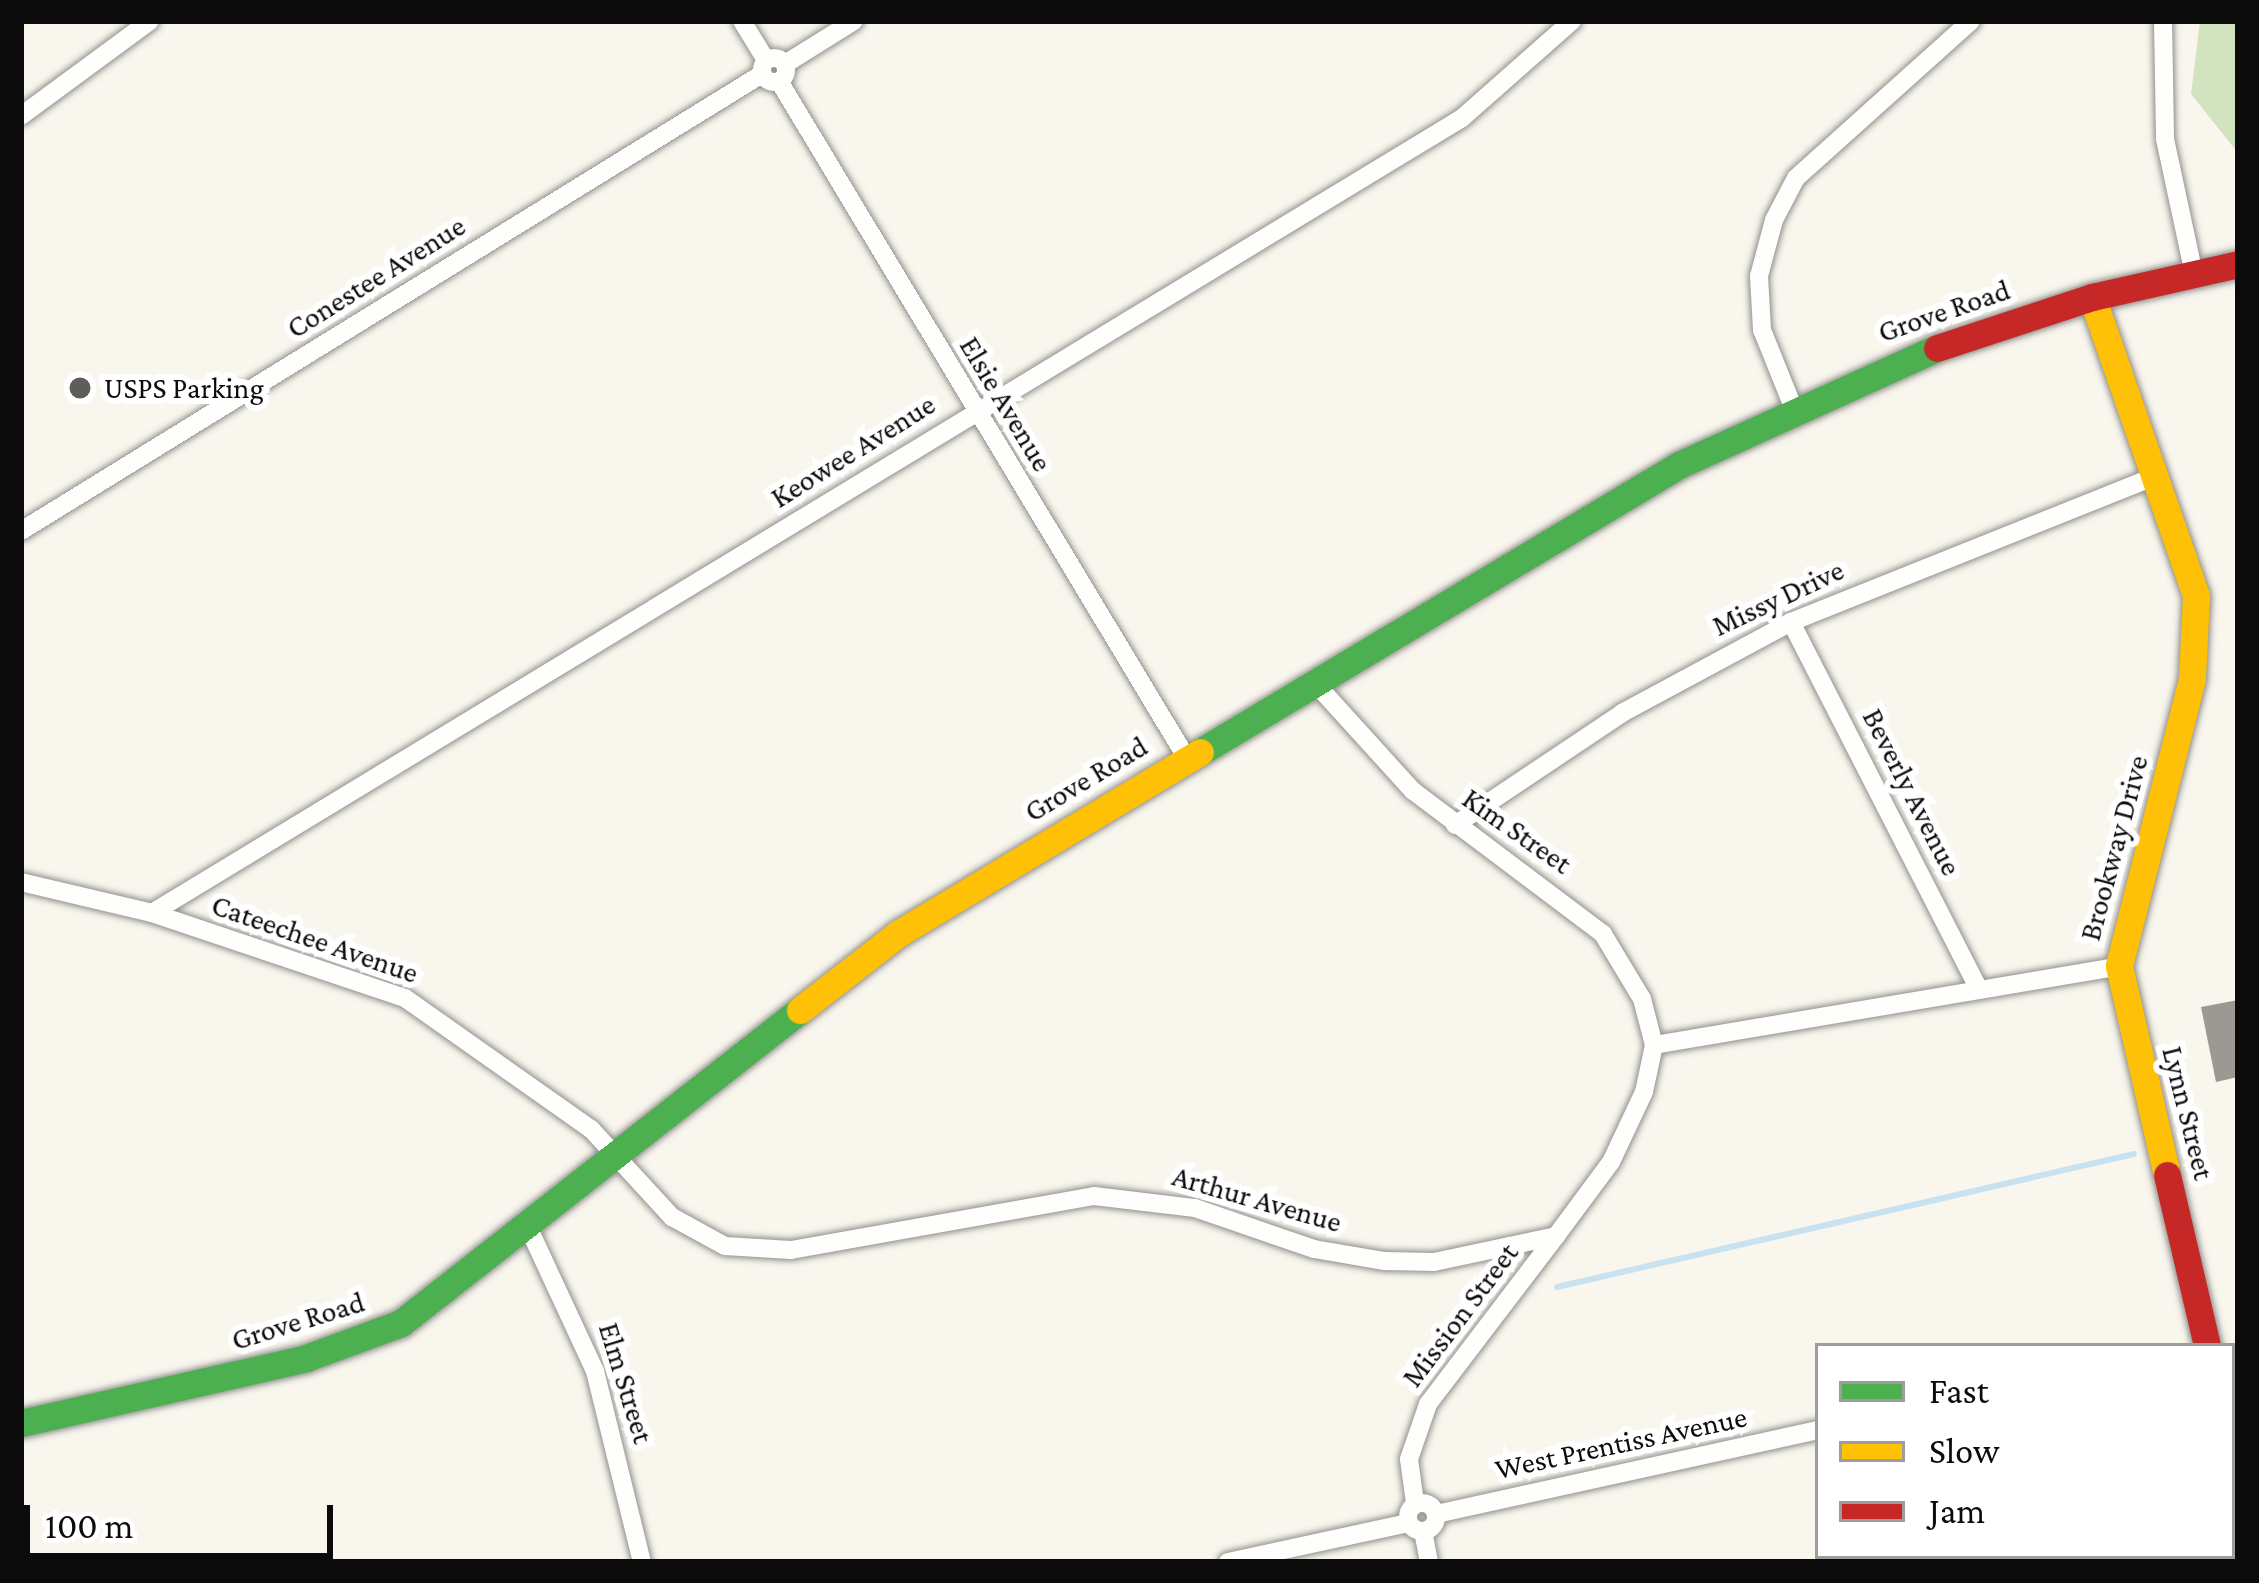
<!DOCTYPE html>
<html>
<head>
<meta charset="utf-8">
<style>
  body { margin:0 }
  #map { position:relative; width:2259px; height:1583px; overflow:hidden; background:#f9f6ee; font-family:"Crimson Pro",serif }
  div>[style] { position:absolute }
  .forest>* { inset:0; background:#d2e3bf }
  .stream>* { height:6px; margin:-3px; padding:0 3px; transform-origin:3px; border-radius:3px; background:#c9e2ef }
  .building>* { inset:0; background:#9c9994 }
  .roads { filter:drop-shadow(0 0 3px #92918d) drop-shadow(0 0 3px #92918d) }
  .street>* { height:18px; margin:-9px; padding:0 9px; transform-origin:9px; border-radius:9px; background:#fefefc }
  .street>.ring { margin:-9px; padding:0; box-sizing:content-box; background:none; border:18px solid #fefefc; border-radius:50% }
  .fast>* { height:27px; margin:-13.5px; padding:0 13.5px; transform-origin:13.5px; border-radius:13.5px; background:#4caf50 }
  .slow>* { height:27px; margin:-13.5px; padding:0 13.5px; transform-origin:13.5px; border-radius:13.5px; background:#ffc107 }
  .jam>* { height:27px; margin:-13.5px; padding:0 13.5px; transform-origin:13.5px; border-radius:13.5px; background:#c62828 }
  .dots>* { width:33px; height:33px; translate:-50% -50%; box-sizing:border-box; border:6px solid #fff; border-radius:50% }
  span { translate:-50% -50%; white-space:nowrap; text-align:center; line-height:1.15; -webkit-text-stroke:12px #fff; paint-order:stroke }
  .street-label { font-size:30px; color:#0b0b0b }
  .poi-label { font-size:30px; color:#0b0b0b }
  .left { translate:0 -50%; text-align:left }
  .frame { position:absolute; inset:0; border:24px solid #0b0b0b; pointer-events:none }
  .legend { position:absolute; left:1815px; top:1343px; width:420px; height:216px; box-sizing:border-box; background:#fff; border:3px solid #9d9d9d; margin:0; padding:15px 21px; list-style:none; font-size:36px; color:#0b0b0b }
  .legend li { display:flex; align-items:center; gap:24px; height:60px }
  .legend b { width:60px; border:3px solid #9d9d9d }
  .scale { position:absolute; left:24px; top:1505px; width:309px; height:54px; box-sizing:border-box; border:6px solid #0b0b0b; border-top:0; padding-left:15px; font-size:36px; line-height:42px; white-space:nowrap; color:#0b0b0b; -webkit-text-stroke:9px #fff; paint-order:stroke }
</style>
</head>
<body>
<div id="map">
  <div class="forest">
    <i style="clip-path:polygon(2200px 21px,2238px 21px,2238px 153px,2191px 94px)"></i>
  </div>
  <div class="stream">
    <i style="left:1557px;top:1287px;width:592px;rotate:-12.98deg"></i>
    <i style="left:1466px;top:1306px;width:8px;rotate:7deg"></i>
  </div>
  <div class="building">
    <i style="clip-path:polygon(2238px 1000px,2238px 1077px,2216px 1082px,2201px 1007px)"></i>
  </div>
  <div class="roads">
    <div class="street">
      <i style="left:742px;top:21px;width:46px;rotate:58.4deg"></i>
      <i style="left:2163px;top:21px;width:118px;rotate:89deg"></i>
      <i style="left:2165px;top:139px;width:134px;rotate:77.9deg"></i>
      <i class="ring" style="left:762px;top:58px;width:6px;height:6px"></i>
      <i style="left:785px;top:64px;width:81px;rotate:-31.9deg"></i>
      <i style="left:779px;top:81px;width:789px;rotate:58.95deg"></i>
      <i style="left:21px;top:116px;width:160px;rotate:-36.4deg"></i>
      <i style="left:1793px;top:407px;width:83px;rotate:-111.9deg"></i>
      <i style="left:1762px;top:330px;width:54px;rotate:-93.2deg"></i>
      <i style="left:1759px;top:276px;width:58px;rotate:-75deg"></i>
      <i style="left:1774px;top:220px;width:47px;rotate:-62.4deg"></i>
      <i style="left:1796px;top:178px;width:235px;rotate:-41.9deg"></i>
      <i style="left:21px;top:531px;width:871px;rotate:-31.66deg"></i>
      <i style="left:1791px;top:622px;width:412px;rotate:62.9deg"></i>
      <i style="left:1455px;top:825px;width:201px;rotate:-33.8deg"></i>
      <i style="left:1622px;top:713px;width:192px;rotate:-28.3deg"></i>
      <i style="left:1791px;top:622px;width:391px;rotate:-21.8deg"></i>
      <i style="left:21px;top:882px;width:135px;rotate:13.3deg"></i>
      <i style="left:152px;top:913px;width:267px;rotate:18.6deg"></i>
      <i style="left:405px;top:998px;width:228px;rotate:35.2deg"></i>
      <i style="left:591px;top:1129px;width:120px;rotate:47.4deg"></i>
      <i style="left:672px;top:1217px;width:60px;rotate:28.7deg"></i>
      <i style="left:725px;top:1246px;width:66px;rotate:3.5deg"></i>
      <i style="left:791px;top:1250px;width:308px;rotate:-10.1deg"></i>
      <i style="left:1094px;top:1196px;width:102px;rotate:6.8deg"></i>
      <i style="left:1195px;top:1208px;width:126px;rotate:19deg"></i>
      <i style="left:1314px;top:1249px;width:72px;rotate:9.6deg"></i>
      <i style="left:1385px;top:1261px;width:49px;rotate:1.2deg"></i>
      <i style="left:1434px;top:1262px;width:125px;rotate:-12deg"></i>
      <i style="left:1556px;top:1236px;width:92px;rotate:-53.4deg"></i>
      <i style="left:1611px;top:1162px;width:77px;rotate:-64.8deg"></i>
      <i style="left:1644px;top:1092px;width:48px;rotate:-78deg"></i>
      <i style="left:1654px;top:1045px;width:48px;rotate:-104.6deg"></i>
      <i style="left:1642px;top:999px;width:76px;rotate:-121deg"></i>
      <i style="left:1603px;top:934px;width:238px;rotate:-143deg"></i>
      <i style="left:1413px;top:791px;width:146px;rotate:-132.2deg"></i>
      <i style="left:152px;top:913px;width:1532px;rotate:-31.25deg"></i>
      <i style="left:1462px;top:118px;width:147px;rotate:-41.4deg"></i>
      <i style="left:1654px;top:1045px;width:472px;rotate:-9.6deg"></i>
      <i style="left:530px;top:1231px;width:154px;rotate:65.1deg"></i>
      <i style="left:595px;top:1371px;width:197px;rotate:76.2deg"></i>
      <i class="ring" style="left:1408px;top:1503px;width:10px;height:10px"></i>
      <i style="left:1415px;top:1503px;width:44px;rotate:-97.8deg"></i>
      <i style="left:1409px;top:1459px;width:58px;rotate:-70.9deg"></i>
      <i style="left:1428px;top:1404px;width:211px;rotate:-52.7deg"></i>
      <i style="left:1436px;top:1514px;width:391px;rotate:-12.4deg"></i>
      <i style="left:1423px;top:1531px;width:32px;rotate:79deg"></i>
      <i style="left:1228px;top:1562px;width:185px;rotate:-12.2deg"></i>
    </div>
    <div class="fast">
      <i style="left:1200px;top:752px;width:558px;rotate:-30.93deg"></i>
      <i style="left:1679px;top:465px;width:283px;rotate:-24.4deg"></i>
      <i style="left:21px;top:1423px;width:292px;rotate:-12.8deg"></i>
      <i style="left:306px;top:1358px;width:101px;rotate:-20.2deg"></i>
      <i style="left:401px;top:1323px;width:507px;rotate:-38.11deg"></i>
    </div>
    <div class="slow">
      <i style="left:2092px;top:297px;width:317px;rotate:70.8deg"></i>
      <i style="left:2196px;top:596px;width:83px;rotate:92.8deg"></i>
      <i style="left:2192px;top:679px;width:296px;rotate:104.3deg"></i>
      <i style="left:2119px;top:966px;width:214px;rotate:77.1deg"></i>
      <i style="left:800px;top:1010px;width:125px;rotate:-37.9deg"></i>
      <i style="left:899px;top:933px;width:351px;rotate:-31deg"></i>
      <i style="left:2232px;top:1451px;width:31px;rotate:79deg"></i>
    </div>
    <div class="jam">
      <i style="left:1937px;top:348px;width:163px;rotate:-18.2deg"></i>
      <i style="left:2092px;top:297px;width:150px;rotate:-12.7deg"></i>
      <i style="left:2167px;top:1175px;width:176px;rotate:76.8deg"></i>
    </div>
  </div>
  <div class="dots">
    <i style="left:80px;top:388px;background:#5e5d5a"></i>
  </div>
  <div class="street-label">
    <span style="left:376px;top:277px;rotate:-32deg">Conestee Avenue</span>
    <span style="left:1944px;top:311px;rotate:-19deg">Grove Road</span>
    <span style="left:1006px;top:404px;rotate:59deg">Elsie Avenue</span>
    <span style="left:853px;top:451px;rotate:-32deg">Keowee Avenue</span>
    <span style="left:1778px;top:598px;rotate:-25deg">Missy Drive</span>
    <span style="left:1086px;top:779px;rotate:-31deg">Grove Road</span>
    <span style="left:1912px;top:792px;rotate:63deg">Beverly Avenue</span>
    <span style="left:1517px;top:831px;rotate:35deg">Kim Street</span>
    <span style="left:2114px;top:848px;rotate:-75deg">Brookway Drive</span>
    <span style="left:315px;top:939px;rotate:19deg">Cateechee Avenue</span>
    <span style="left:2188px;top:1113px;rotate:76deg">Lynn Street</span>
    <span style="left:1257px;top:1199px;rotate:16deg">Arthur Avenue</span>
    <span style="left:1460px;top:1315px;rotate:-53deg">Mission Street</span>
    <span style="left:298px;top:1321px;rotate:-17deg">Grove Road</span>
    <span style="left:626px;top:1383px;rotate:73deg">Elm Street</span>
    <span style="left:1621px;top:1443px;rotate:-12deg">West Prentiss Avenue</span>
  </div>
  <div class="poi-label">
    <span class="left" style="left:104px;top:388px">USPS Parking</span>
  </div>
  <div class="frame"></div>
  <ul class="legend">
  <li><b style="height:15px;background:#4caf50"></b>Fast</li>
  <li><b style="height:15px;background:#ffc107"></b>Slow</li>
  <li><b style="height:15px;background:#c62828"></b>Jam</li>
  </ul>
  <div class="scale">100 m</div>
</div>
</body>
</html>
